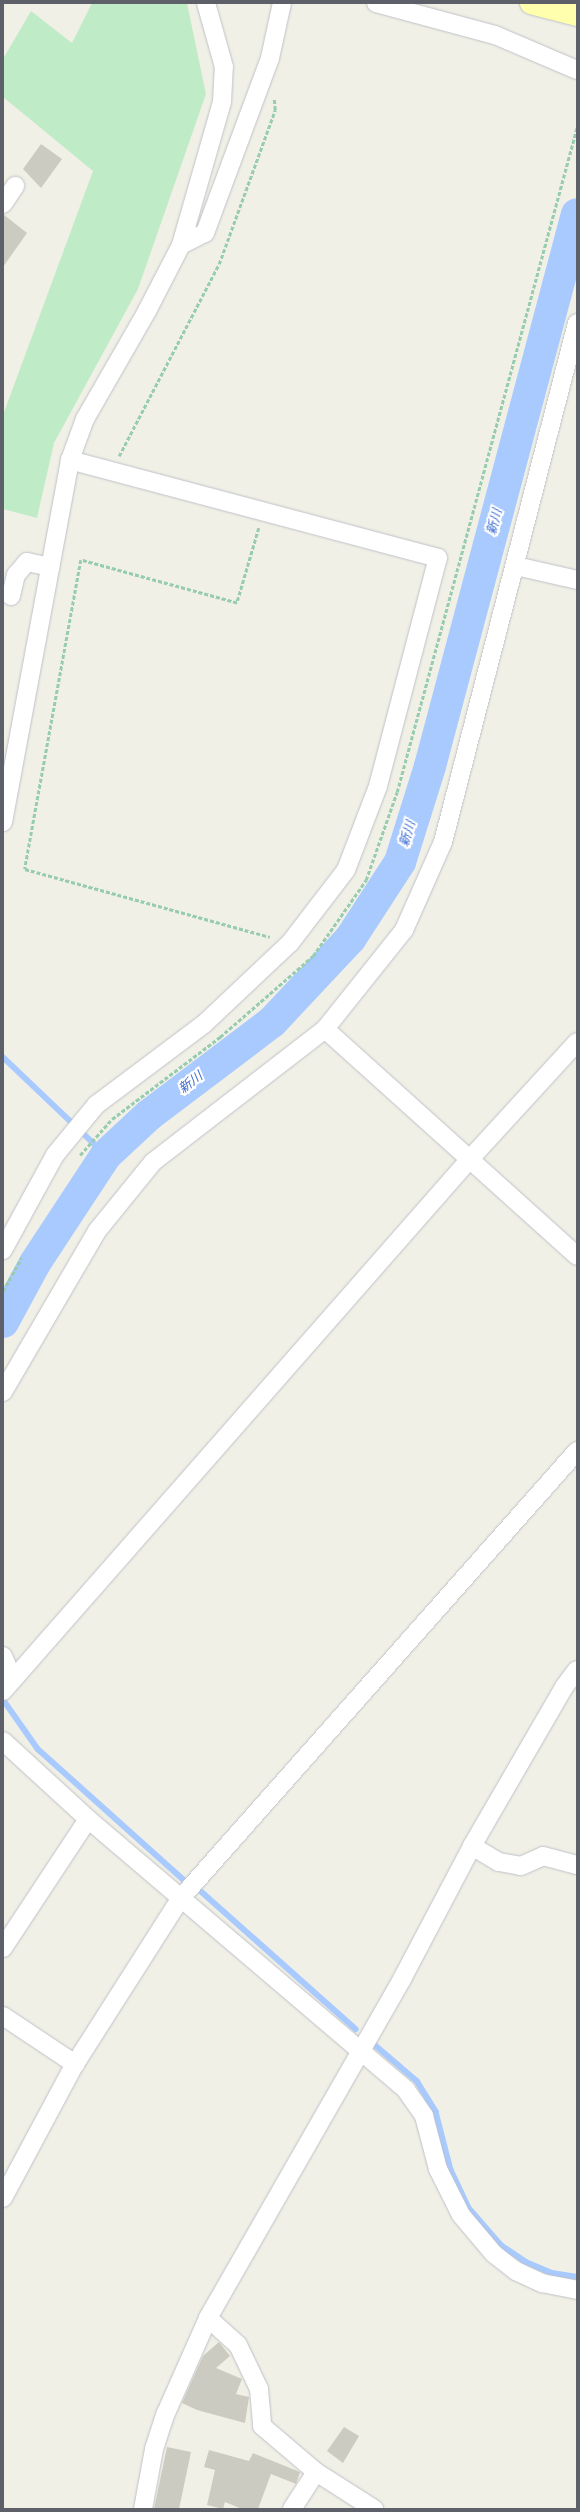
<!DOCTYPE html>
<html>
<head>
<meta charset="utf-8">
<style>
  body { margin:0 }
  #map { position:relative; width:580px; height:2512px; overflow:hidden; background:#f1f0e6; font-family:"Public Sans","Noto Sans JP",sans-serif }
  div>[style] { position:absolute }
  .green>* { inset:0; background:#c0ebc7 }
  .stream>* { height:5.5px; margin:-2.75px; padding:0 2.75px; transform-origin:2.75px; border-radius:2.75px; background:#a8caff }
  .river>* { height:32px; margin:-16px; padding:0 16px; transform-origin:16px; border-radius:16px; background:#a8caff }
  .building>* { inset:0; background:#cccbc2 }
  .path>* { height:2.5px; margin-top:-1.25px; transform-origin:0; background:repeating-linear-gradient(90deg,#97ccaf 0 4px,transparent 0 6px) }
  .roads { filter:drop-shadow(0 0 1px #bfc1c8) drop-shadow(0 0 1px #bfc1c8) }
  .minor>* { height:18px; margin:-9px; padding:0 9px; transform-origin:9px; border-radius:9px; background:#fff }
  .major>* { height:22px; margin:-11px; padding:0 11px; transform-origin:11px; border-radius:11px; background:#ffffad }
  span { translate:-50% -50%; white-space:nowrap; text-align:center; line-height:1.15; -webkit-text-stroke:4px #fff; paint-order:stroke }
  .water-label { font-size:13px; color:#3c6cd1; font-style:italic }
  .frame { position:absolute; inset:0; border:4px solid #5d6068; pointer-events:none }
</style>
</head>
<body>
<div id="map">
  <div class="green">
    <i style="clip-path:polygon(92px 3px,187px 3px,206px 94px,138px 289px,54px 443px,37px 518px,3px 509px,3px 415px,93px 171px,3px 97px,3px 59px,31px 11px,72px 43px)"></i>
  </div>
  <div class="stream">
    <i style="left:3px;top:1057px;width:142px;rotate:43.6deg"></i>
    <i style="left:5px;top:1702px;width:57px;rotate:54.9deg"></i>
    <i style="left:38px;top:1749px;width:195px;rotate:41.9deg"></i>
    <i style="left:202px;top:1892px;width:206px;rotate:41.7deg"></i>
    <i style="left:374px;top:2044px;width:57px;rotate:40.7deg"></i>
    <i style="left:417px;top:2081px;width:36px;rotate:58deg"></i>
    <i style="left:436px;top:2112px;width:60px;rotate:75.5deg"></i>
    <i style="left:451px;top:2170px;width:42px;rotate:64.7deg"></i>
    <i style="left:469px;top:2208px;width:49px;rotate:49.1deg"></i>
    <i style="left:501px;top:2245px;width:30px;rotate:34deg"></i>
    <i style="left:526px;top:2262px;width:28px;rotate:23deg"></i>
    <i style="left:552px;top:2273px;width:25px;rotate:9deg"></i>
  </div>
  <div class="river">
    <i style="left:3px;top:1322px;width:67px;rotate:-61.5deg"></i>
    <i style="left:35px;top:1263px;width:129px;rotate:-56.7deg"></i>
    <i style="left:106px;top:1155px;width:59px;rotate:-42.9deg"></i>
    <i style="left:149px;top:1115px;width:154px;rotate:-37.1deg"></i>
    <i style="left:272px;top:1022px;width:114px;rotate:-46.8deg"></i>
    <i style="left:350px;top:939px;width:92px;rotate:-57deg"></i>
    <i style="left:400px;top:862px;width:101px;rotate:-72.6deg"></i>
    <i style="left:430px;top:766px;width:571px;rotate:-75.09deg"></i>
  </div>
  <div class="building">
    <i style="clip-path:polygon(41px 144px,62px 159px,41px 188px,23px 169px)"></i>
    <i style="clip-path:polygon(3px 214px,27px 233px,3px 267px)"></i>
    <i style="clip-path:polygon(219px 2342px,230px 2356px,216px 2368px,242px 2379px,236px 2394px,249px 2397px,245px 2423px,197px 2410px,182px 2403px,203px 2356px)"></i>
    <i style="clip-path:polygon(344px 2427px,359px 2436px,343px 2463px,327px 2451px)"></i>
    <i style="clip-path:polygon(167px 2447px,191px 2452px,179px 2509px,154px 2509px)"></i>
    <i style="clip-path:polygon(209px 2450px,249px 2461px,253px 2453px,300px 2472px,296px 2484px,271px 2474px,258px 2509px,242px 2509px,225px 2502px,223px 2509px,207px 2505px,215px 2470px,204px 2467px)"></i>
  </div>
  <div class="path">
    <i style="left:119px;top:456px;width:216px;rotate:-62.5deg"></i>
    <i style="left:219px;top:264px;width:164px;rotate:-70deg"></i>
    <i style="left:275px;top:110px;width:11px;rotate:-95deg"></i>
    <i style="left:259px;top:528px;width:78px;rotate:106.3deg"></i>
    <i style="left:237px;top:603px;width:162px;rotate:-164.6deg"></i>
    <i style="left:81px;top:560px;width:314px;rotate:100.3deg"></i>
    <i style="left:25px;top:869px;width:254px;rotate:15.5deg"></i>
    <i style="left:80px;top:1155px;width:48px;rotate:-48.4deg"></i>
    <i style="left:112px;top:1119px;width:136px;rotate:-37.2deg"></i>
    <i style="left:220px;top:1037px;width:123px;rotate:-41.1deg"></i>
    <i style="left:313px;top:956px;width:93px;rotate:-55.1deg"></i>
    <i style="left:366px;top:880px;width:93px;rotate:-70.6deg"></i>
    <i style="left:397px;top:792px;width:689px;rotate:-74.85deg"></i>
    <i style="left:3px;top:1291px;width:38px;rotate:-61deg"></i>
  </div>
  <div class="roads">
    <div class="minor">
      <i style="left:376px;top:3px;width:123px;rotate:15.1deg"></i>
      <i style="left:495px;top:35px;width:89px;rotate:23.1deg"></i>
      <i style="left:3px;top:204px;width:22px;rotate:-56deg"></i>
      <i style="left:181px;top:245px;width:27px;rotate:-27deg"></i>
      <i style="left:205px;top:233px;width:187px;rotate:-69.6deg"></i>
      <i style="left:270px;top:58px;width:56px;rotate:-77.7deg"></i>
      <i style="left:516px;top:566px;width:63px;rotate:12.9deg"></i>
      <i style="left:11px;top:596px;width:22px;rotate:-77deg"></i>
      <i style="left:16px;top:575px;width:17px;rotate:-50deg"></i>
      <i style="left:27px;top:562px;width:24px;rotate:12deg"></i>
      <i style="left:3px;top:822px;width:368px;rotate:-79.5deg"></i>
      <i style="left:70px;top:460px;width:44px;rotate:-69.9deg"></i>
      <i style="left:85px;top:419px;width:125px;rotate:-60.1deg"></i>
      <i style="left:147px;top:311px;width:74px;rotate:-62.7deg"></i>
      <i style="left:181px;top:245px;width:149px;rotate:-74deg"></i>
      <i style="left:222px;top:102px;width:35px;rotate:-87deg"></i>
      <i style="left:224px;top:67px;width:66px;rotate:-105.7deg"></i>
      <i style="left:325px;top:1029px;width:339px;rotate:42deg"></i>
      <i style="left:3px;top:1250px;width:108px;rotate:-61.3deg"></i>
      <i style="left:55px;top:1155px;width:65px;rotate:-50.6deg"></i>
      <i style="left:96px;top:1105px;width:135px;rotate:-36.9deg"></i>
      <i style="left:204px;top:1024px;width:118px;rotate:-43.3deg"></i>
      <i style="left:290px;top:943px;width:92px;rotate:-52.5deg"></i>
      <i style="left:346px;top:870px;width:90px;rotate:-69.1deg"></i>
      <i style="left:378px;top:786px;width:236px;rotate:-75.3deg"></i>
      <i style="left:438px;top:558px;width:381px;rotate:-165.1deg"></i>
      <i style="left:3px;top:1392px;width:186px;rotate:-59.7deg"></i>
      <i style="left:97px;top:1231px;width:89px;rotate:-50.9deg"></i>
      <i style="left:153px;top:1162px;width:217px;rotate:-37.7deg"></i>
      <i style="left:325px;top:1029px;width:127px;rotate:-51.4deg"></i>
      <i style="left:404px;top:930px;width:96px;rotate:-66.1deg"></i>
      <i style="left:443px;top:842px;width:536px;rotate:-75.52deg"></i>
      <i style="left:3px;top:1656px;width:25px;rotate:67deg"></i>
      <i style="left:3px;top:1691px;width:706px;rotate:-48.73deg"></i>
      <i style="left:469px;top:1160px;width:160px;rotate:-47.5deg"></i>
      <i style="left:3px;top:1741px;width:115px;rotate:42.5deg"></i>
      <i style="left:88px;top:1819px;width:418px;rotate:40.4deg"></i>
      <i style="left:406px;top:2090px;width:32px;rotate:55deg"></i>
      <i style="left:424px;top:2116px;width:55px;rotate:75.2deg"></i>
      <i style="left:438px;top:2169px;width:51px;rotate:63.4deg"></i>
      <i style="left:461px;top:2215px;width:51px;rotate:49.8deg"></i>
      <i style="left:494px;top:2254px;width:28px;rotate:38deg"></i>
      <i style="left:516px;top:2271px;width:29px;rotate:25deg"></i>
      <i style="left:542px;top:2283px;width:36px;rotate:11deg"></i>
      <i style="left:472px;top:1846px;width:31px;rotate:31deg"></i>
      <i style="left:499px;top:1862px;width:22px;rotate:10deg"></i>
      <i style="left:521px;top:1866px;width:24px;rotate:-24deg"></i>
      <i style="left:543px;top:1856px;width:35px;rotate:15deg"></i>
      <i style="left:3px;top:1948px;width:154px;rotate:-56.6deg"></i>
      <i style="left:3px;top:2016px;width:87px;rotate:33.7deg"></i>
      <i style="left:3px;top:2198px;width:152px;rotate:-61.8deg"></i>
      <i style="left:75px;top:2064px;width:196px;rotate:-57.5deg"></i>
      <i style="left:180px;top:1899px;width:599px;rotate:-48.45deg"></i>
      <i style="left:208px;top:2318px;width:40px;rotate:42deg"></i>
      <i style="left:238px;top:2345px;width:49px;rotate:64.5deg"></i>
      <i style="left:259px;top:2389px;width:37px;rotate:85deg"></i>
      <i style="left:262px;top:2426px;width:71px;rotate:40.4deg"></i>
      <i style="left:316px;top:2472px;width:69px;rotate:32.5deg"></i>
      <i style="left:143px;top:2509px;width:61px;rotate:-79.6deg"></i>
      <i style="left:154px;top:2449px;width:38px;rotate:-72deg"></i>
      <i style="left:166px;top:2413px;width:104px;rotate:-66.1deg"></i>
      <i style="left:208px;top:2318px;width:391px;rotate:-60.2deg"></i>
      <i style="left:402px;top:1979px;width:150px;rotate:-62.2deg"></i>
      <i style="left:472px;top:1846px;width:184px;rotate:-59.9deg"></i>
      <i style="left:564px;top:1687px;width:21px;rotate:-53deg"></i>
      <i style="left:292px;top:2509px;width:44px;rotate:-57deg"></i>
    </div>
    <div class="major">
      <i style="left:531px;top:3px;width:48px;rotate:14.6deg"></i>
    </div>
  </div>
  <div class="water-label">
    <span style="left:495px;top:522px;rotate:-75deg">新川</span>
    <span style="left:408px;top:834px;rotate:-73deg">新川</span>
    <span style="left:191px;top:1083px;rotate:-37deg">新川</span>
  </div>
  <div class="frame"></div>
</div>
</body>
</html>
